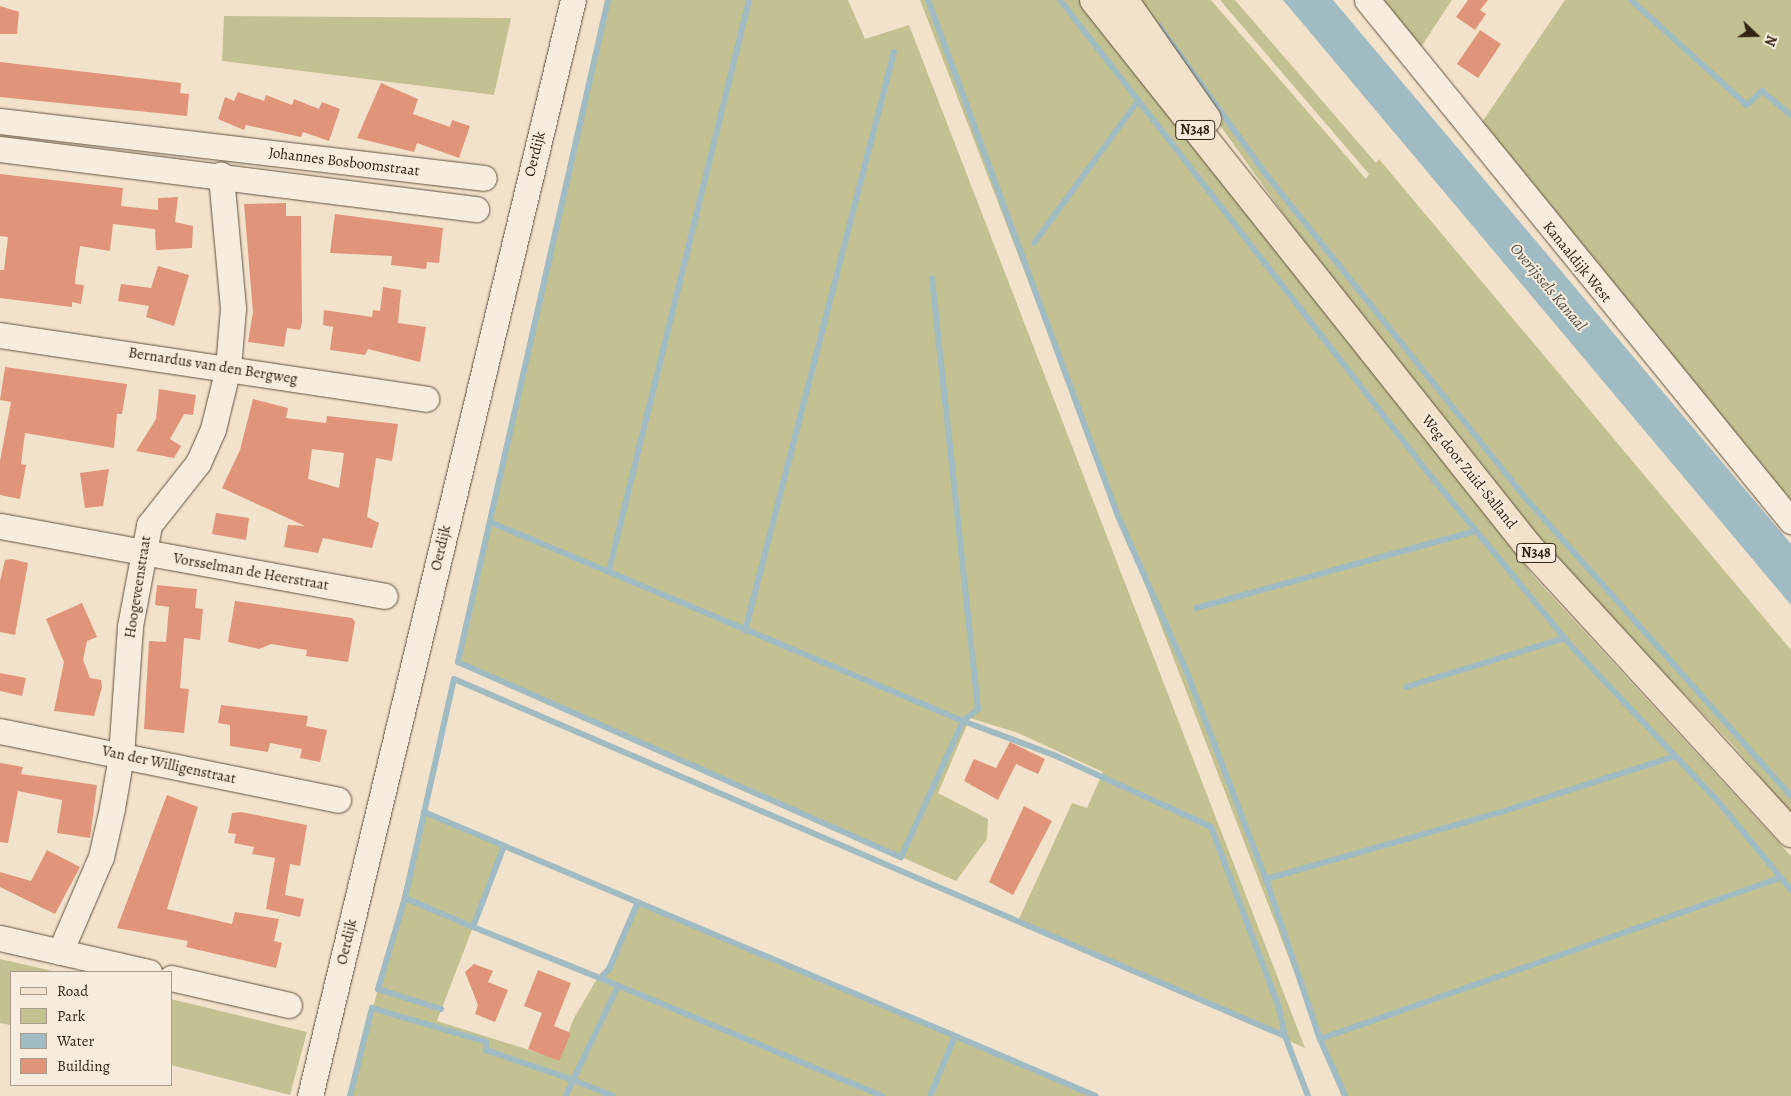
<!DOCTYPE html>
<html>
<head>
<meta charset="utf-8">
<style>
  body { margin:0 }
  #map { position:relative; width:1791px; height:1096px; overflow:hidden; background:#f3e2cb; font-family:Alegreya,serif }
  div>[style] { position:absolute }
  .green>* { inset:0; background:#c3c192 }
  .water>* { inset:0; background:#a0bbc1 }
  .stream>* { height:6px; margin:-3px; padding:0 3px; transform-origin:3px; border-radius:3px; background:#a0bbc1 }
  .building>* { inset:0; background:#e0957a }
  .roads { filter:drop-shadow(0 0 1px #635340) drop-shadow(0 0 1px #635340) }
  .minor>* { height:25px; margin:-12.5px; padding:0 12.5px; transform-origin:12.5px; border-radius:12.5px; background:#f7ecdd }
  .major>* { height:28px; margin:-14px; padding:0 14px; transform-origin:14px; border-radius:14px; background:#f3e2cb }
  span { translate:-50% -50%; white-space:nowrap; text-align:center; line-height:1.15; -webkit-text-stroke:4px #f7ecdd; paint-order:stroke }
  .shield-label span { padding:1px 4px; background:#f7ecdd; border:1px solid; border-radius:4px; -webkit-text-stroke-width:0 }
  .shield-label { font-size:14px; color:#332312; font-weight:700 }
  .street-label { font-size:15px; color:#332312 }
  .water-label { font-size:16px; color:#545147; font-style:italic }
  .legend { position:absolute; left:10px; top:971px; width:162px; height:115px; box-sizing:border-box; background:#f7ecdd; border:1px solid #a99c8c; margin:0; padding:6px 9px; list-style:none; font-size:15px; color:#332312 }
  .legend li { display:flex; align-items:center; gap:10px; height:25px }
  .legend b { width:25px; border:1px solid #a99c8c }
  .north { position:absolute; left:1731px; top:10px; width:50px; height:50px; -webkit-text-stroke:4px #f7ecdd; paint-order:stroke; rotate:111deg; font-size:14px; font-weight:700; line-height:20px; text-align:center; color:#332312 }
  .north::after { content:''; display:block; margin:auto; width:18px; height:22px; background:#332312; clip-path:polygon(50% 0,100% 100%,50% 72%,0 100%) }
</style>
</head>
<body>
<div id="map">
  <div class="green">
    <i style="clip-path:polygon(608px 0,848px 0,865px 39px,909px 25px,1305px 1048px,1017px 923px,1072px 803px,1087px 808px,1103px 772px,1018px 733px,970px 718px,938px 793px,988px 819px,987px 839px,956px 881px,458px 662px)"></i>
    <i style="clip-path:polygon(920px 0,1081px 0,1534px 577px,1791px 856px,1791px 1096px,1342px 1096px)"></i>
    <i style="clip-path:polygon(1130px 0,1211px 0,1366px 179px,1369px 174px,1220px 0,1235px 0,1376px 163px,1379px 159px,1791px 650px,1791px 814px,1733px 745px,1552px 557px,1315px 258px)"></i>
    <i style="clip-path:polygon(1372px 0,1452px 0,1417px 53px)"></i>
    <i style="clip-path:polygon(1565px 0,1791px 0,1791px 504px,1478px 128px)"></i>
    <i style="clip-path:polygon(224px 16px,511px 18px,494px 95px,222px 61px)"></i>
    <i style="clip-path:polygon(424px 812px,504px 846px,437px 1021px,558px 1059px,574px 1018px,595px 982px,609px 969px,638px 902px,1096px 1096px,350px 1096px)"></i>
    <i style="clip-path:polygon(0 959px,57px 972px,11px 972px,11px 1025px,0 1023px)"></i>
    <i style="clip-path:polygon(171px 999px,307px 1032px,290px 1095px,171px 1065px)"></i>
  </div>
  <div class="water">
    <i style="clip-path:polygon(1283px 0,1333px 0,1791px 544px,1791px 605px)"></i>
  </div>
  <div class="stream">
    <i style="left:608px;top:0;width:679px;rotate:102.77deg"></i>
    <i style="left:458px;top:662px;width:484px;rotate:23.8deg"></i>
    <i style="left:901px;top:857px;width:149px;rotate:-65.5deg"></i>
    <i style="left:963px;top:721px;width:97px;rotate:20.5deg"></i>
    <i style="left:1054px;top:755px;width:173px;rotate:24.6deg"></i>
    <i style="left:1211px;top:827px;width:193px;rotate:69.4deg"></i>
    <i style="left:1279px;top:1008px;width:29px;rotate:78deg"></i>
    <i style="left:928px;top:0;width:550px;rotate:69.79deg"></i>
    <i style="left:1118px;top:516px;width:168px;rotate:66.2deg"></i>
    <i style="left:1186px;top:670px;width:224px;rotate:69.1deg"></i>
    <i style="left:1266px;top:879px;width:169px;rotate:71.4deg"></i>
    <i style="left:1320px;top:1039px;width:62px;rotate:66.3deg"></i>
    <i style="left:1060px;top:0;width:601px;rotate:52.1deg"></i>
    <i style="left:1429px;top:474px;width:226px;rotate:50.4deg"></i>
    <i style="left:1573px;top:648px;width:208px;rotate:46.6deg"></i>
    <i style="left:1716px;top:799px;width:118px;rotate:50.5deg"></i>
    <i style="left:1631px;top:0;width:156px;rotate:42.2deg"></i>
    <i style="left:1747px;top:105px;width:21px;rotate:-43deg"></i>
    <i style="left:1762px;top:91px;width:38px;rotate:40deg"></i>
    <i style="left:1159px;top:26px;width:181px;rotate:54.2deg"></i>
    <i style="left:1265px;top:173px;width:422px;rotate:51.3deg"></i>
    <i style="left:1529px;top:502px;width:394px;rotate:48.3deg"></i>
    <i style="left:1034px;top:243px;width:176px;rotate:-53.8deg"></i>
    <i style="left:490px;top:522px;width:513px;rotate:22.82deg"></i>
    <i style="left:963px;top:721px;width:19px;rotate:-39deg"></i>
    <i style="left:978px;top:709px;width:433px;rotate:-96.1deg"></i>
    <i style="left:609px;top:570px;width:587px;rotate:-76.2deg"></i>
    <i style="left:1196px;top:608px;width:290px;rotate:-15.4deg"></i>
    <i style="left:745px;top:631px;width:598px;rotate:-75.57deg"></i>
    <i style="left:1406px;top:687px;width:166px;rotate:-17.1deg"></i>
    <i style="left:424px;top:812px;width:576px;rotate:22.87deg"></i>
    <i style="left:955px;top:1036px;width:65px;rotate:112.6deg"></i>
    <i style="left:1266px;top:879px;width:244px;rotate:-15.9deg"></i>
    <i style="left:1501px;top:812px;width:183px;rotate:-17.8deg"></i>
    <i style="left:405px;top:898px;width:74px;rotate:23.1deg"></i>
    <i style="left:473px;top:927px;width:87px;rotate:-69.1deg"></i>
    <i style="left:473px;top:927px;width:137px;rotate:21.9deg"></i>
    <i style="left:600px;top:978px;width:13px;rotate:-45deg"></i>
    <i style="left:609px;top:969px;width:73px;rotate:-66.6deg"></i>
    <i style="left:600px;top:978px;width:306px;rotate:22.7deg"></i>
    <i style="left:441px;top:1009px;width:66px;rotate:-162.4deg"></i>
    <i style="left:378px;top:989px;width:95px;rotate:-73.5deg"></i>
    <i style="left:405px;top:898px;width:224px;rotate:-77.4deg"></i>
    <i style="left:454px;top:679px;width:904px;rotate:23.25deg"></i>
    <i style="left:1285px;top:1036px;width:64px;rotate:69deg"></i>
    <i style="left:955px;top:1036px;width:153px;rotate:23.1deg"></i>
    <i style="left:1320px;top:1039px;width:484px;rotate:-19.3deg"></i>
    <i style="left:350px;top:1096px;width:91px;rotate:-76deg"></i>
    <i style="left:372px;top:1008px;width:119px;rotate:16.6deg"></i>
    <i style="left:486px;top:1042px;width:8px;rotate:90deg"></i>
    <i style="left:486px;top:1050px;width:92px;rotate:19deg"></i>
    <i style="left:573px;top:1080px;width:17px;rotate:114deg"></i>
    <i style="left:613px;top:1096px;width:43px;rotate:-158.2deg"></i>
    <i style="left:573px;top:1080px;width:102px;rotate:-64.4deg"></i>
  </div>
  <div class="building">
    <i style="clip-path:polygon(1468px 0,1488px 0,1480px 10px,1486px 14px,1475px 30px,1456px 17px)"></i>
    <i style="clip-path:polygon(0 6px,19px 12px,17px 34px,0 34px)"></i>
    <i style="clip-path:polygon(1480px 30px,1501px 44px,1478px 78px,1457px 64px)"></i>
    <i style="clip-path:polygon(0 62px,181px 83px,180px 93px,189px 94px,187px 116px,0 97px)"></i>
    <i style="clip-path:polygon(381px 83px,418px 99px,413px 114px,450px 127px,452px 120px,470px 126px,459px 158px,417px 143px,414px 152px,357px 138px)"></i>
    <i style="clip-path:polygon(238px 92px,264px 101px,266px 95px,292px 105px,294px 99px,319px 109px,322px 102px,340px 109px,329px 141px,303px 132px,301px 137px,246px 125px,244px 130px,218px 119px,225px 97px,234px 101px)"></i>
    <i style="clip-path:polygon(0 174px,123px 188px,121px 206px,158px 210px,158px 198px,178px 197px,175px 222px,193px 226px,192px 248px,156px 250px,155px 229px,113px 224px,110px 251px,80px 246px,75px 279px,75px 284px,84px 285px,81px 304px,72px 302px,72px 307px,0 298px,0 270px,4px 270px,8px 237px,0 236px)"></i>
    <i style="clip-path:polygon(286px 203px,286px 216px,301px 216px,302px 322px,300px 330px,287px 328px,284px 347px,248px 342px,253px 312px,244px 204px)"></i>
    <i style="clip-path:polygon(335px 214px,443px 228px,439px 263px,427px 262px,426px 269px,391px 265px,392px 256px,330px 253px)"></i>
    <i style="clip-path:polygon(158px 266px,189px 275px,174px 326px,146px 317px,149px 306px,118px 301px,121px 284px,151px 288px)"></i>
    <i style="clip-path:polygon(383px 287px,401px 290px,398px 323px,426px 327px,420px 362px,368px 349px,365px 355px,330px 350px,333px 327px,323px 325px,324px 310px,372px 317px,373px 310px,380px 311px)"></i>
    <i style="clip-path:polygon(5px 367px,127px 384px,122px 414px,117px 414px,114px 448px,25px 433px,21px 464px,26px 465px,20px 499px,0 495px,0 461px,11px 402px,0 400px)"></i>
    <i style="clip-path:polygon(159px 389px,196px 395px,193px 415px,184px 414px,170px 439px,181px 446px,174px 458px,136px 451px,156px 419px)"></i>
    <i style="clip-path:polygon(evenodd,253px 399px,288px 408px,286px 418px,326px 423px,327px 416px,398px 424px,392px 461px,376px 458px,367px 517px,379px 523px,372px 548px,323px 538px,318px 553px,284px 547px,288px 525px,305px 526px,222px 488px,240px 450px,253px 399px,312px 449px,344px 453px,339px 488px,308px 479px,312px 449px)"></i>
    <i style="clip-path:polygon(109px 469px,103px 506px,85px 508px,80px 473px)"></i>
    <i style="clip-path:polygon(216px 513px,249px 518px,246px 540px,212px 534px)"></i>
    <i style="clip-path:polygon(12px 559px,28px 563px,15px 635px,0 632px,0 581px,5px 560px)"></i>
    <i style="clip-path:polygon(157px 585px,197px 589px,195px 608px,203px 609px,200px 640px,184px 638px,180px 688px,189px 689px,184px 733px,144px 729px,149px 641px,166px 642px,169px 607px,155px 605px)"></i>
    <i style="clip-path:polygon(235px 601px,352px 618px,355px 622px,348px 662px,306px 656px,307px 650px,271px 644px,259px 649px,228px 642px)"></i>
    <i style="clip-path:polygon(82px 603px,97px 637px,87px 641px,83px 660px,90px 678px,101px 680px,102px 687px,94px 716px,54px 711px,64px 662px,46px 619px)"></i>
    <i style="clip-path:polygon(0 673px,26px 678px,22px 696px,0 691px)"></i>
    <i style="clip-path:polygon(221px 705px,308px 716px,306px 726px,327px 730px,320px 762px,300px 758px,302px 749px,270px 743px,268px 752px,230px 746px,230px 725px,218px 723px)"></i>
    <i style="clip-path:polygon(1010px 742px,1045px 759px,1038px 774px,1016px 764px,998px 800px,964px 781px,974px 759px,996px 768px)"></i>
    <i style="clip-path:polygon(0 763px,23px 767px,21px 774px,97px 785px,90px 838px,57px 833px,62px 800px,18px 791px,8px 843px,0 842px)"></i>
    <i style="clip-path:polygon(167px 795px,198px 807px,167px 909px,232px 924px,235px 912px,279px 919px,274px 941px,282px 943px,276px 968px,186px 947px,188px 941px,117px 928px)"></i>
    <i style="clip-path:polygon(1024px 806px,1052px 821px,1013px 895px,989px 882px)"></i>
    <i style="clip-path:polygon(241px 812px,307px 825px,300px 866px,290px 864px,285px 895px,304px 899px,300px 917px,266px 909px,275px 858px,252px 854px,254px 847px,234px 843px,236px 834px,228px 833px,232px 813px)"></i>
    <i style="clip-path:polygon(47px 850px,80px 867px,55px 914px,0 887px,0 872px,31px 881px)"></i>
    <i style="clip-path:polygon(474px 964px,493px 971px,488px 982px,508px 990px,495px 1022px,475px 1014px,478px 1005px,465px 972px)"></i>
    <i style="clip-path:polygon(538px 970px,571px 983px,554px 1026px,571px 1033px,559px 1061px,528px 1049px,542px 1013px,524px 1006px)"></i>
  </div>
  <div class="roads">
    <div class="minor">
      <i style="left:1367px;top:0;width:672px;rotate:50.86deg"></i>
      <i style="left:0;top:121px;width:487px;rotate:6.7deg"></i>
      <i style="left:0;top:149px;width:480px;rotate:7.2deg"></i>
      <i style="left:0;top:335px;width:431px;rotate:8.5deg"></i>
      <i style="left:0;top:526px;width:391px;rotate:10.3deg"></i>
      <i style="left:0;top:731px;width:345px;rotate:11.5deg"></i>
      <i style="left:0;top:938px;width:153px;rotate:12.9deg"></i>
      <i style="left:60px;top:952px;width:103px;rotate:-66.7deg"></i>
      <i style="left:101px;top:857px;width:50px;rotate:-77.3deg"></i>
      <i style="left:112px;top:808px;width:53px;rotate:-80.2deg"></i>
      <i style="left:121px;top:756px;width:130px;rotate:-86deg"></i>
      <i style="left:130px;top:626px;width:103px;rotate:-79.3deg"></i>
      <i style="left:149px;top:525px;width:79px;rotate:-51.7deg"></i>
      <i style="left:198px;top:463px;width:37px;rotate:-66deg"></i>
      <i style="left:213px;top:429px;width:63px;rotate:-76.2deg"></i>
      <i style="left:228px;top:368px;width:60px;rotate:-85.2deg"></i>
      <i style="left:233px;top:308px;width:134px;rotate:-95.2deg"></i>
      <i style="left:171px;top:978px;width:121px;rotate:12.9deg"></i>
      <i style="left:310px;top:1096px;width:1127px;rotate:-76.51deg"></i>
    </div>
    <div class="major">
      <i style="left:1094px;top:0;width:699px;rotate:51.51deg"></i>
      <i style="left:1529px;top:547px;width:388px;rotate:47.5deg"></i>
      <i style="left:1124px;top:0;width:145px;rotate:55.1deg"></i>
    </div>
  </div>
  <div class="shield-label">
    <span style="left:1195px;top:130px">N348</span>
    <span style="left:1536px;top:553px">N348</span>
  </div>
  <div class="street-label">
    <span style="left:535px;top:154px;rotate:-76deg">Oerdijk</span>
    <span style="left:344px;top:162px;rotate:7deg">Johannes Bosboomstraat</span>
    <span style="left:1577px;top:262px;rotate:51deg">Kanaaldijk West</span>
    <span style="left:213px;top:366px;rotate:9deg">Bernardus van den Bergweg</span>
    <span style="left:1469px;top:472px;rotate:51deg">Weg door Zuid-Salland</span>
    <span style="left:441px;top:548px;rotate:-77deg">Oerdijk</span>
    <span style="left:251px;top:572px;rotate:10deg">Vorsselman de Heerstraat</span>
    <span style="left:138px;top:587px;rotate:-81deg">Hoogeveenstraat</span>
    <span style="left:169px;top:765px;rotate:12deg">Van der Willigenstraat</span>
    <span style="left:347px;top:942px;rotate:-77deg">Oerdijk</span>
  </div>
  <div class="water-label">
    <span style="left:1548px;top:287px;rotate:50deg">Overijssels Kanaal</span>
  </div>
  <ul class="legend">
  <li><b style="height:6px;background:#f3e2cb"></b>Road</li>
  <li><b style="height:14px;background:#c3c192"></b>Park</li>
  <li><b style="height:14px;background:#a0bbc1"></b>Water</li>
  <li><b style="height:14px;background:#e0957a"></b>Building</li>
  </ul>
  <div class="north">N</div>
</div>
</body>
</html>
